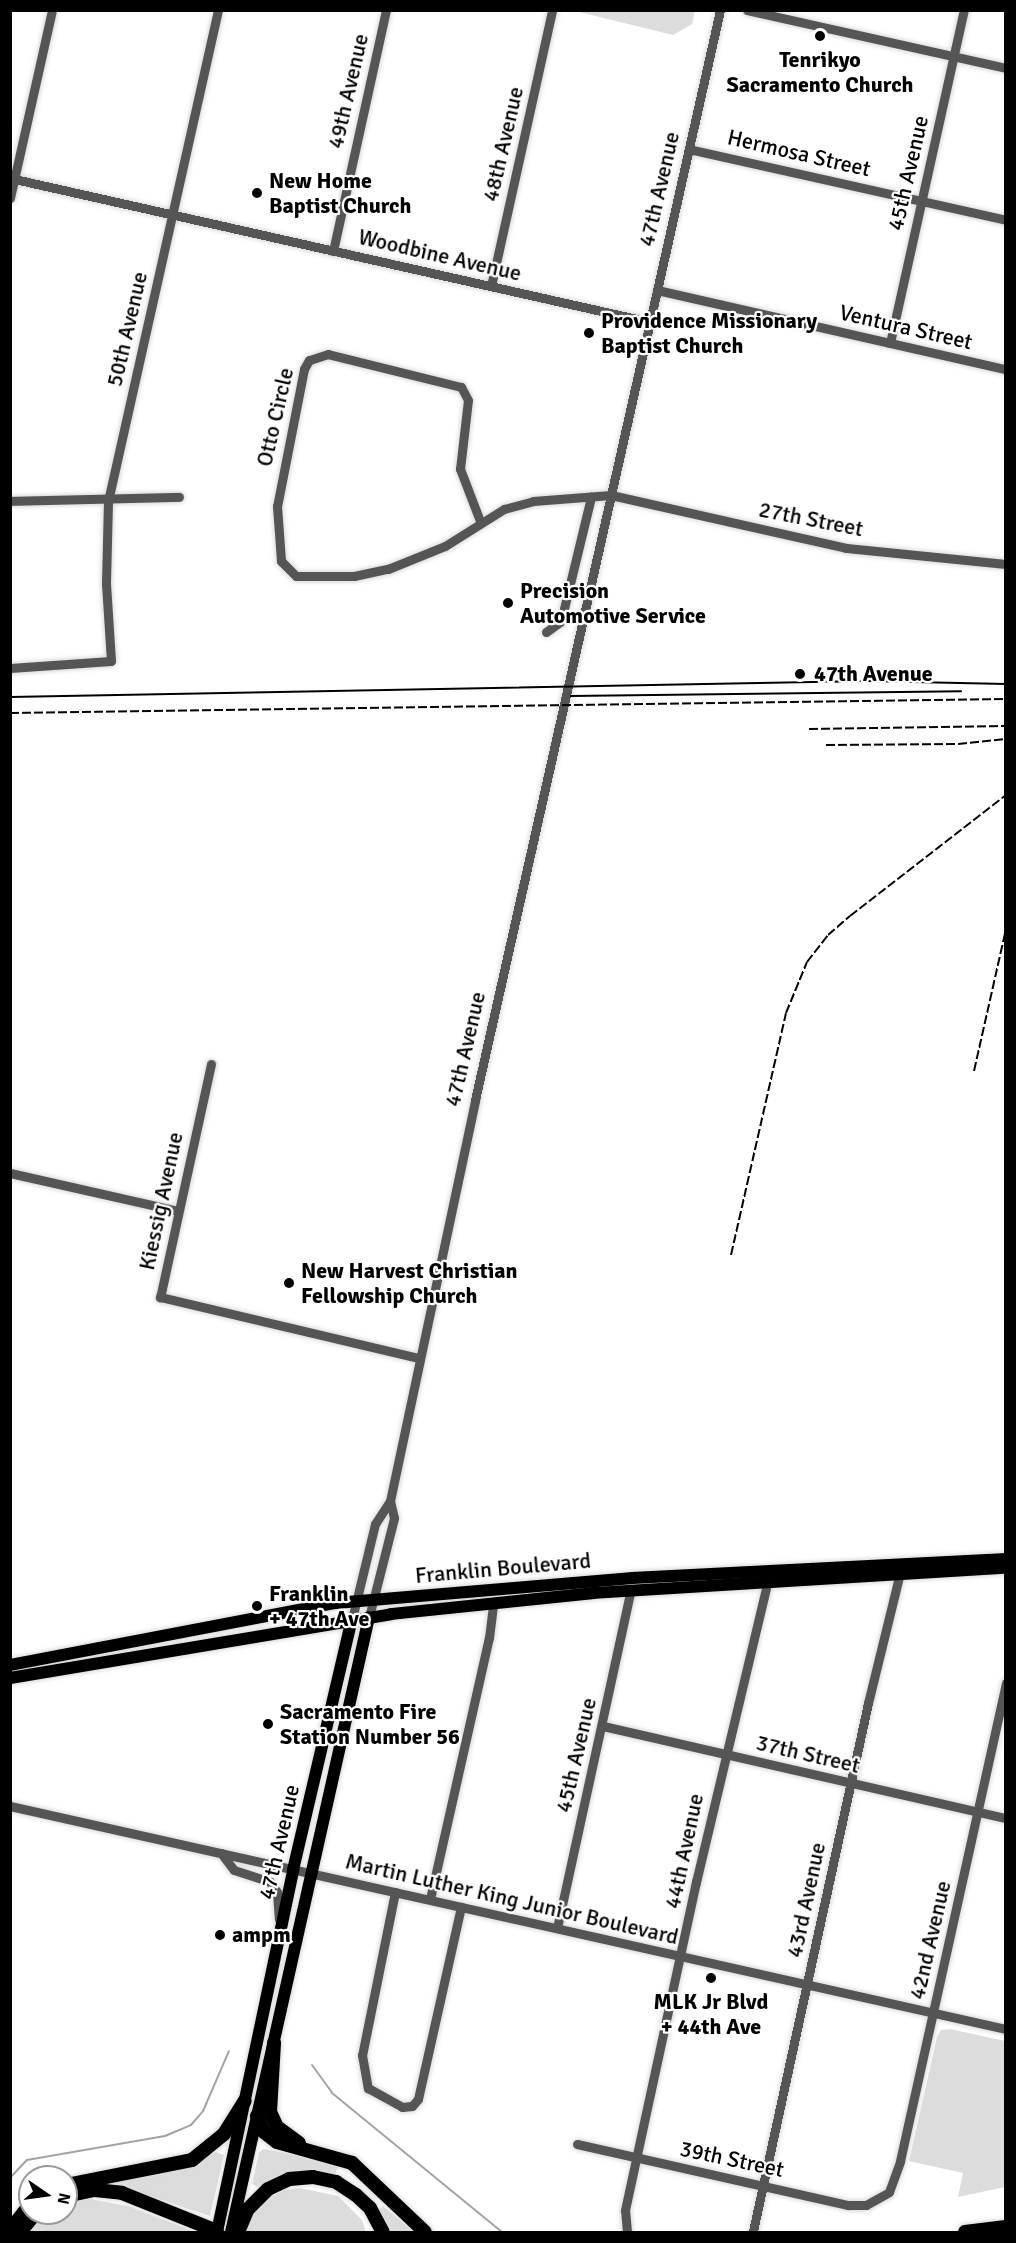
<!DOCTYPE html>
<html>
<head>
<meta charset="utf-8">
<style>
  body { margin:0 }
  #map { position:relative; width:1016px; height:2243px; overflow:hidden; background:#fff; font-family:Signika,sans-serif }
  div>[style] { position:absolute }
  .green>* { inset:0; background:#dcdcdc }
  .stream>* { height:2px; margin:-1px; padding:0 1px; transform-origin:1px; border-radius:1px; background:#a3a3a3 }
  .roads { filter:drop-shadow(0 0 2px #dbdbdb) drop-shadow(0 0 2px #dbdbdb) }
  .minor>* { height:9px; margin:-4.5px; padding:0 4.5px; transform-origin:4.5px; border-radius:4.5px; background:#555 }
  .major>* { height:12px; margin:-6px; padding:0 6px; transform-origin:6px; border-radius:6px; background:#000 }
  .highway>* { height:14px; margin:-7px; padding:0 7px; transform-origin:7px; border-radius:7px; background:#000 }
  .tram>* { height:1.5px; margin:-0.75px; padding:0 0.75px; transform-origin:0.75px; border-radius:0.75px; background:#000 }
  .rail>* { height:2px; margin-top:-1px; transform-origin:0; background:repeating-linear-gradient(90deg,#000 0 9px,transparent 0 12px) }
  .dots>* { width:16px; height:16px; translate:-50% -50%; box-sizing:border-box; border:3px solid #fff; border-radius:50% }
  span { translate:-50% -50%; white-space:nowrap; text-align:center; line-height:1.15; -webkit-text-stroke:4.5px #fff; paint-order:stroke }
  .poi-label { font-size:22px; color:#000; font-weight:700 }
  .left { translate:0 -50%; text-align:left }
  .street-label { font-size:22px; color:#000 }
  .frame { position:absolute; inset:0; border:12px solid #000; pointer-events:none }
  .north { position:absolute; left:18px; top:2165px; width:60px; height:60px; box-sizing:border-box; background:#fff; border:2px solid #999; border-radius:50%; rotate:103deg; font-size:16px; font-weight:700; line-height:24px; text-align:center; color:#000 }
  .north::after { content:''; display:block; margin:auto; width:21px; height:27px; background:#000; clip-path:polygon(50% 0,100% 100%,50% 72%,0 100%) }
</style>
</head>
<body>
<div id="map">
  <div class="green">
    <i style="clip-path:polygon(571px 10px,695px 10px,695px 11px,692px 24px,673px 35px)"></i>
    <i style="clip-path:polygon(950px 2029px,1005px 2041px,1005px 2187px,958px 2197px,963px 2173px,909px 2161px,937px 2037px,941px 2030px)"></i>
    <i style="clip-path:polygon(264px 2149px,327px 2162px,338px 2166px,335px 2175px,298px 2170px,260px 2188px,252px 2184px,259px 2152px)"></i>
    <i style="clip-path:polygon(216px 2152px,224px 2155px,210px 2216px,114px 2184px,114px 2180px,193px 2164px)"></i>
    <i style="clip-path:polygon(300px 2188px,338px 2196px,362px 2220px,366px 2232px,245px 2232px,253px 2214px,267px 2199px,284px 2190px)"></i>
    <i style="clip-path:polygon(90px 2199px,128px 2206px,195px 2232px,29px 2232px,46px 2213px,66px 2213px,66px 2203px)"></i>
    <i style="clip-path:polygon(383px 2206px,409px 2228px,415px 2232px,389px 2232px,379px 2209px)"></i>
  </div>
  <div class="stream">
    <i style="left:312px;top:2065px;width:34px;rotate:54deg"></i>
    <i style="left:332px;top:2093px;width:220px;rotate:39.3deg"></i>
    <i style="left:10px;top:2178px;width:25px;rotate:-47deg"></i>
    <i style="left:27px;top:2160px;width:140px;rotate:-9.9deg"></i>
    <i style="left:165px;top:2136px;width:28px;rotate:-23deg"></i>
    <i style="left:191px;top:2125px;width:18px;rotate:-49deg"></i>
    <i style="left:203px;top:2111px;width:65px;rotate:-66.6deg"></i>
  </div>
  <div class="roads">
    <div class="minor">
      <i style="left:747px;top:10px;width:265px;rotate:12.6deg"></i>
      <i style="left:689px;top:149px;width:325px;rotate:12.6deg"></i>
      <i style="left:10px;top:178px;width:656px;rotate:12.68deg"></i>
      <i style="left:10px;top:198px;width:193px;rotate:-77.4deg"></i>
      <i style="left:333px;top:251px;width:247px;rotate:-77.6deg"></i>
      <i style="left:491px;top:286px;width:283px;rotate:-77.5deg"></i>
      <i style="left:657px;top:290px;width:358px;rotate:12.8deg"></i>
      <i style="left:890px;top:343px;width:341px;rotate:-77.5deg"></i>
      <i style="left:10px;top:501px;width:169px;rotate:-1.4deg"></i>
      <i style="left:480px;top:521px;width:56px;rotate:-111deg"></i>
      <i style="left:460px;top:469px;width:69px;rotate:-83.4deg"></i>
      <i style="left:468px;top:400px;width:15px;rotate:-118deg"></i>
      <i style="left:461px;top:387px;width:137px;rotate:-166.1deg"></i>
      <i style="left:328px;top:354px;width:20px;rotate:162deg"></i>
      <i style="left:309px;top:360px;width:10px;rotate:119deg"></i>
      <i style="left:304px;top:369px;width:140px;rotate:101.1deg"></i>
      <i style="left:277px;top:506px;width:55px;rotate:85.8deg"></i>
      <i style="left:281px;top:561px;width:21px;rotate:45deg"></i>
      <i style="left:296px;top:576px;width:58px"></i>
      <i style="left:354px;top:576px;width:35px;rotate:-12deg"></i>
      <i style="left:388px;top:569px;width:61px;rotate:-22deg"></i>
      <i style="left:445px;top:546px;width:70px;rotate:-32.1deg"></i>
      <i style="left:504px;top:509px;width:30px;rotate:-15deg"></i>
      <i style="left:533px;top:501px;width:78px;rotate:-4.4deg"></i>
      <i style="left:611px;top:495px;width:241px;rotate:12.7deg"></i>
      <i style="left:846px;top:548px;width:161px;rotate:5.7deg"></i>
      <i style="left:546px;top:632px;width:19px;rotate:-36deg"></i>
      <i style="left:561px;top:621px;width:128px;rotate:-76.4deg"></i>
      <i style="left:10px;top:668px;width:101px;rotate:-4deg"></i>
      <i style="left:111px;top:661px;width:78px;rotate:-93.7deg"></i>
      <i style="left:106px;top:583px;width:82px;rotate:-88.6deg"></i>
      <i style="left:108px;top:501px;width:503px;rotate:-77.37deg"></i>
      <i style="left:211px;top:1064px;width:239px;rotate:102.3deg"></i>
      <i style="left:160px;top:1297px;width:266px;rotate:13.3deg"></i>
      <i style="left:10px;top:1173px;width:172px;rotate:12.7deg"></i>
      <i style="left:369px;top:1617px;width:102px;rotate:-75.8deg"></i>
      <i style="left:394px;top:1518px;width:17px;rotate:-103deg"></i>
      <i style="left:352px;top:1619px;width:98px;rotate:-76.4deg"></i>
      <i style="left:375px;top:1524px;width:27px;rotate:-57deg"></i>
      <i style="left:390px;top:1501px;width:410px;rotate:-78deg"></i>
      <i style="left:475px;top:1100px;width:1117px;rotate:-77.33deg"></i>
      <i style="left:603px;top:1726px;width:413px;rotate:12.9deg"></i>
      <i style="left:10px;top:1806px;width:1021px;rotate:12.62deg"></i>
      <i style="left:221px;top:1853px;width:21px;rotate:53deg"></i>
      <i style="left:234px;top:1870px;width:38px;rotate:18deg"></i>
      <i style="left:270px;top:1882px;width:12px;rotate:55deg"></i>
      <i style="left:277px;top:1892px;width:27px;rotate:86deg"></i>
      <i style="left:395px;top:1892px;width:166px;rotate:101.4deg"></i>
      <i style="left:362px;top:2055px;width:34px;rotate:80deg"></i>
      <i style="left:368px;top:2088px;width:39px;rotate:29deg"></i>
      <i style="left:402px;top:2107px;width:10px;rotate:-6deg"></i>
      <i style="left:412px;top:2106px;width:9px;rotate:-49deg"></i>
      <i style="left:418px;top:2099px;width:197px;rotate:-77.4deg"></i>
      <i style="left:430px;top:1899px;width:268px;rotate:-77.3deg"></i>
      <i style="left:489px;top:1638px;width:35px;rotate:-83deg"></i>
      <i style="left:557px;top:1928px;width:346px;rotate:-77.7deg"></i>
      <i style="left:577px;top:2144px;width:278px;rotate:12.7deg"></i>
      <i style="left:848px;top:2205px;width:18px"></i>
      <i style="left:866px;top:2205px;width:26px;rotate:-29deg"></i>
      <i style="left:889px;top:2192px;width:33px;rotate:-70deg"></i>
      <i style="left:900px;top:2161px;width:490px;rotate:-77.5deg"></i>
      <i style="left:753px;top:2231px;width:540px;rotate:-77.71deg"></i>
      <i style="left:868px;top:1703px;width:130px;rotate:-76.2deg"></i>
      <i style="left:627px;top:2232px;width:22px;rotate:-95deg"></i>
      <i style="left:625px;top:2210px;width:336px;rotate:-77.8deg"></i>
      <i style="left:696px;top:1882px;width:306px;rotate:-76.6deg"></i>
    </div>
    <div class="major">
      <i style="left:10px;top:1665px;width:332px;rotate:-10.8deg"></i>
      <i style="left:336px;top:1603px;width:298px;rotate:-4.8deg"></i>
      <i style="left:633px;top:1578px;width:373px;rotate:-2.9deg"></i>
      <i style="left:10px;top:1678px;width:386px;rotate:-9.5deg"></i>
      <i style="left:391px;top:1614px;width:203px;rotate:-5.9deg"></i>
      <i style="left:593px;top:1593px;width:414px;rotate:-3.5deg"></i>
      <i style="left:217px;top:2232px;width:370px;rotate:-78.1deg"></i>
      <i style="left:293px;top:1870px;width:258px;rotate:-76.8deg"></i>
      <i style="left:231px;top:2232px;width:630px;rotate:-77.35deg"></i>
    </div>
    <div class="highway">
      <i style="left:274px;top:2043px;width:69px;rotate:93.3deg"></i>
      <i style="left:270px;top:2112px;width:17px;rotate:65deg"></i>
      <i style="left:277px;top:2127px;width:27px;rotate:36deg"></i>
      <i style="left:257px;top:2116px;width:17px;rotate:66deg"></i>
      <i style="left:264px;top:2132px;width:16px;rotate:38deg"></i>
      <i style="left:277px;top:2142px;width:78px;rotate:15.6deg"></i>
      <i style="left:352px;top:2163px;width:100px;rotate:43.4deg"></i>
      <i style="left:66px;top:2185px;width:128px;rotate:-11.2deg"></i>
      <i style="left:192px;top:2160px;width:41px;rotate:-39.1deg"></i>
      <i style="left:224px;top:2134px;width:39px;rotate:-58deg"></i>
      <i style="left:66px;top:2196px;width:30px;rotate:-12deg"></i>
      <i style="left:95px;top:2190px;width:27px;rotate:6deg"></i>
      <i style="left:122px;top:2193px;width:102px;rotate:21.8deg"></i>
      <i style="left:10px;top:2230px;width:33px;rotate:-52deg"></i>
      <i style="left:20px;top:2232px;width:25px;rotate:-50deg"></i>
      <i style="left:238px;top:2232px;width:25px;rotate:-67deg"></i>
      <i style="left:248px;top:2209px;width:28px;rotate:-45deg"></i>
      <i style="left:268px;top:2189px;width:23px;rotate:-25deg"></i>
      <i style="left:289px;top:2179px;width:24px;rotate:-5deg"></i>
      <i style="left:313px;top:2177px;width:24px;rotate:12deg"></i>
      <i style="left:336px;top:2182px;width:24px;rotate:33deg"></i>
      <i style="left:356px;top:2195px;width:19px;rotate:43deg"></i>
      <i style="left:370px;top:2208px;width:27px;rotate:62deg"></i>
      <i style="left:965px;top:2232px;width:41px;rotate:-7deg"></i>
    </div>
  </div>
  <div class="tram">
    <i style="left:571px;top:696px;width:390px;rotate:-0.7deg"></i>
    <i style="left:10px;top:697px;width:856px;rotate:-1.07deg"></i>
    <i style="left:866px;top:681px;width:140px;rotate:1.2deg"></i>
  </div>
  <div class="rail">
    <i style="left:10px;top:713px;width:996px;rotate:-0.81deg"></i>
    <i style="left:809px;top:729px;width:197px;rotate:-0.9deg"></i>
    <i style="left:826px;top:745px;width:132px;rotate:-0.4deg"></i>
    <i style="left:958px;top:744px;width:48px;rotate:-5.9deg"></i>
    <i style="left:974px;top:1071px;width:146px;rotate:-77.3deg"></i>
    <i style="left:731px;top:1255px;width:248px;rotate:-77.2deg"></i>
    <i style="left:786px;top:1013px;width:55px;rotate:-67.6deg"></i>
    <i style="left:807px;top:962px;width:34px;rotate:-52deg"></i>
    <i style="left:828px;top:935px;width:29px;rotate:-41deg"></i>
    <i style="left:850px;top:916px;width:197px;rotate:-37.8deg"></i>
  </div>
  <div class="dots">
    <i style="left:820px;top:36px;background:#000"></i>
    <i style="left:257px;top:193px;background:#000"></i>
    <i style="left:589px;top:333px;background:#000"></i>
    <i style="left:508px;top:603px;background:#000"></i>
    <i style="left:800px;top:674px;background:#000"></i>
    <i style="left:289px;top:1283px;background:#000"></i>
    <i style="left:257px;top:1606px;background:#000"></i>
    <i style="left:268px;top:1724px;background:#000"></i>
    <i style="left:220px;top:1935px;background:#000"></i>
    <i style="left:711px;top:1978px;background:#000"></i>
  </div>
  <div class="poi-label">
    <span style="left:820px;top:72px">Tenrikyo<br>Sacramento Church</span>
    <span class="left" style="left:269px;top:193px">New Home<br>Baptist Church</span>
    <span class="left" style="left:601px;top:333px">Providence Missionary<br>Baptist Church</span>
    <span class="left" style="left:520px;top:603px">Precision<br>Automotive Service</span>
    <span class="left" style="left:814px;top:674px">47th Avenue</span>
    <span class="left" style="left:301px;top:1283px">New Harvest Christian<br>Fellowship Church</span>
    <span class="left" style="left:269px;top:1606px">Franklin<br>+ 47th Ave</span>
    <span class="left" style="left:280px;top:1724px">Sacramento Fire<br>Station Number 56</span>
    <span class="left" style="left:232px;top:1935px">ampm</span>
    <span style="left:711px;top:2014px">MLK Jr Blvd<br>+ 44th Ave</span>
  </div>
  <div class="street-label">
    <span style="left:348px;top:91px;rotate:-77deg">49th Avenue</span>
    <span style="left:503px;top:144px;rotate:-77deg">48th Avenue</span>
    <span style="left:799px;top:153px;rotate:13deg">Hermosa Street</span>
    <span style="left:908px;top:173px;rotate:-77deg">45th Avenue</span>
    <span style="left:659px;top:189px;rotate:-77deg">47th Avenue</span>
    <span style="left:440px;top:255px;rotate:13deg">Woodbine Avenue</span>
    <span style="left:906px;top:327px;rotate:13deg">Ventura Street</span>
    <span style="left:127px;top:329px;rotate:-77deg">50th Avenue</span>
    <span style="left:275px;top:417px;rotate:-77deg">Otto Circle</span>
    <span style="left:811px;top:519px;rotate:11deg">27th Street</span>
    <span style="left:465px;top:1049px;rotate:-77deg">47th Avenue</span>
    <span style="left:161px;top:1201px;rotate:-78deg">Kiessig Avenue</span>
    <span style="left:503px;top:1568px;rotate:-5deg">Franklin Boulevard</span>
    <span style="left:808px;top:1754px;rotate:13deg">37th Street</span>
    <span style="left:576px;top:1755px;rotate:-77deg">45th Avenue</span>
    <span style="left:279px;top:1842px;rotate:-77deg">47th Avenue</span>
    <span style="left:684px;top:1851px;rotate:-78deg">44th Avenue</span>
    <span style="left:512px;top:1899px;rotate:13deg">Martin Luther King Junior Boulevard</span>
    <span style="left:806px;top:1900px;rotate:-78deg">43rd Avenue</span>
    <span style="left:930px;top:1940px;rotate:-77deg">42nd Avenue</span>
    <span style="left:732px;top:2159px;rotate:12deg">39th Street</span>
  </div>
  <div class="frame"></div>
  <div class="north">N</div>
</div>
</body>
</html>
